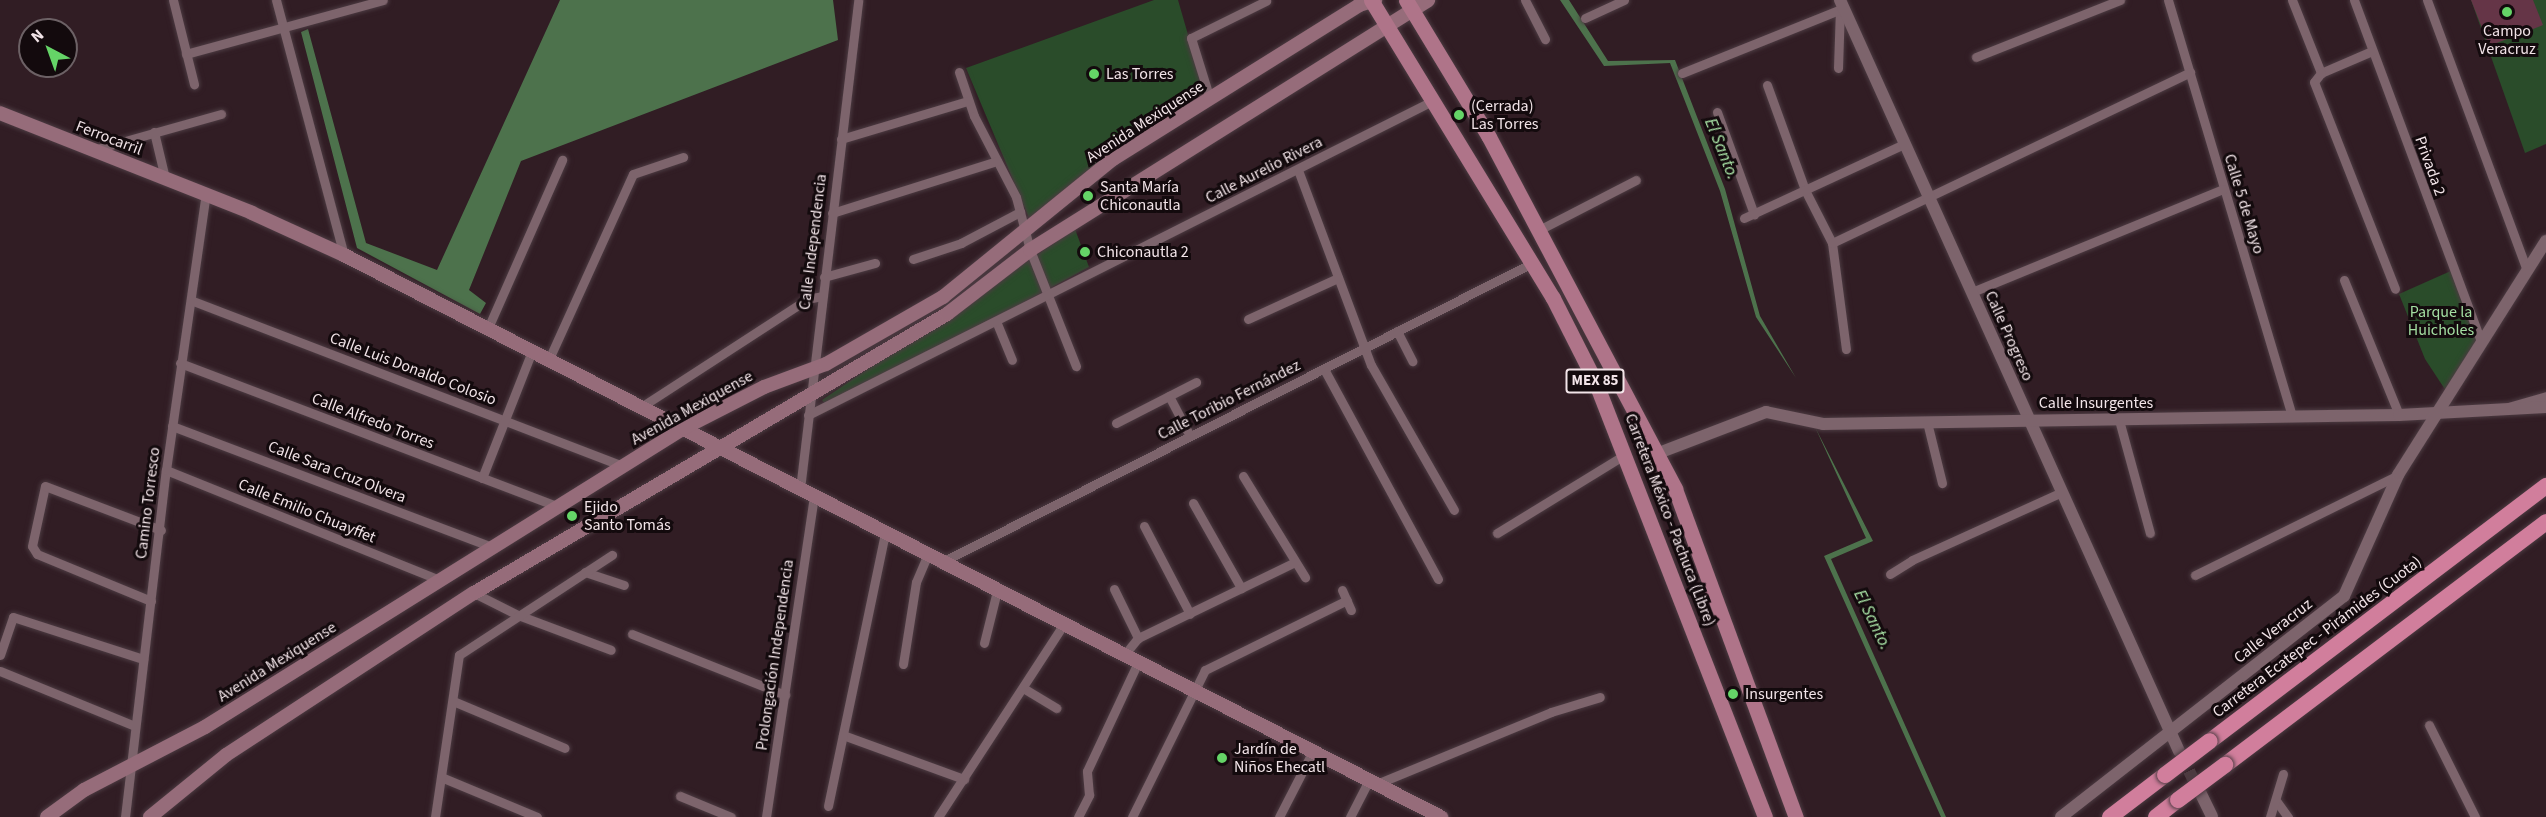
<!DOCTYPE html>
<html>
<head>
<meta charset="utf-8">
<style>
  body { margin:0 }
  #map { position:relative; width:2546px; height:817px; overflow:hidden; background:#311d24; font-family:"Source Sans 3",sans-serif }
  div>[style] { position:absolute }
  .green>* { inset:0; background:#2a4c2a }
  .water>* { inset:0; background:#4d724c }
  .building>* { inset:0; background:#653547 }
  .tertiary-tunnel>* { height:12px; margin-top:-6px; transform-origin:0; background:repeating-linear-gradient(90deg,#4e3b41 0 12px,transparent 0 18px) }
  .roads { filter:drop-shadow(0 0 2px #4c3b42) drop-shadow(0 0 2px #4c3b42) }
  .minor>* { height:9px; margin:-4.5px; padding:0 4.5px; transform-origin:4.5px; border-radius:4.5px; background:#7d646c }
  .tertiary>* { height:12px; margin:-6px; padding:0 6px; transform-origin:6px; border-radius:6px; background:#7d646c }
  .secondary>* { height:14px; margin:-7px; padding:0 7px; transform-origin:7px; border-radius:7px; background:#966c7a }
  .primary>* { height:15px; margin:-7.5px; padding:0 7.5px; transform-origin:7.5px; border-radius:7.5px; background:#af7489 }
  .motorway>* { height:16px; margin:-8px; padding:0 8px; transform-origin:8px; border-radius:8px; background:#d17e9c }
  .bridges { filter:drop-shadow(0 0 2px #4c3b42) drop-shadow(0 0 2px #4c3b42) }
  .motorway-bridge>* { height:16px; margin:-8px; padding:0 8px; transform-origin:8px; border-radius:8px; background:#d17e9c }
  .dots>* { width:16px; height:16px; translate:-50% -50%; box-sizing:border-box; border:3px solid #130a0d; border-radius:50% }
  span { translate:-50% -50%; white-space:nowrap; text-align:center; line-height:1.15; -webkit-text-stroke:6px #130a0d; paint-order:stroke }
  .shield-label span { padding:2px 4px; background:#130a0d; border:2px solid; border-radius:4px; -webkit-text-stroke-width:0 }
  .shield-label { font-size:15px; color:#f2e4e8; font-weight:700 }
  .poi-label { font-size:16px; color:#f2e4e8 }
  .left { translate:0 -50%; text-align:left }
  .street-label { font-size:16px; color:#f2e4e8 }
  .park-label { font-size:16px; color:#a4dfa2 }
  .water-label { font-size:18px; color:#a9e3a6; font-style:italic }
  .north { position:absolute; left:18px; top:18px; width:60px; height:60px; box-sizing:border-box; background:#130a0d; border:2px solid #6c6165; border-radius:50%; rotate:319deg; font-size:16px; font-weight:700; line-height:24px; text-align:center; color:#f2e4e8 }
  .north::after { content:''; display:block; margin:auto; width:21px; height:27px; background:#65d467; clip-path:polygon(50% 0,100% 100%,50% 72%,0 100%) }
</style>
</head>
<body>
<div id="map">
  <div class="green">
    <i style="clip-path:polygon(1154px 0,1178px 0,1204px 90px,1111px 153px,1029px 218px,966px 68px)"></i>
    <i style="clip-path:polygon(2471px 0,2546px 0,2546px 144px,2525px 153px)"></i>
    <i style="clip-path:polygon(1075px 229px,1089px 267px,912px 363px,825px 404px,822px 400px)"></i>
    <i style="clip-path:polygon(2453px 270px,2479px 342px,2446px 391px,2425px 359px,2399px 294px)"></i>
  </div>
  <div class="water">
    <i style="clip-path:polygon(560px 0,833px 0,838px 40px,521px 161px,469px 290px,486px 303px,480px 314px,357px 248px,301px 32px,308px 29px,366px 243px,437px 270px)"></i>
    <i style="clip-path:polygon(1560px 0,1569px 0,1608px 61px,1675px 60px,1725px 189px,1760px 316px,1796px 378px,1756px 317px,1720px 191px,1670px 63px,1604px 66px)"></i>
    <i style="clip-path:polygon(1815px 427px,1873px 541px,1831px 559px,1946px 817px,1941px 817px,1824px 556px,1866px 538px)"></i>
  </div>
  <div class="building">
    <i style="clip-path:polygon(2471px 0,2533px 0,2543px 25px,2489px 46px)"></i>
  </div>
  <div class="tertiary-tunnel">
    <i style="left:2181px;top:755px;width:42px;rotate:63.4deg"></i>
  </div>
  <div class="roads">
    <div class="minor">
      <i style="left:173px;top:0;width:87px;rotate:76deg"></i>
      <i style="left:276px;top:0;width:264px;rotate:75.1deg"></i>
      <i style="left:1525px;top:0;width:44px;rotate:62.9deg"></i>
      <i style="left:2168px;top:0;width:435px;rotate:73.4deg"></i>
      <i style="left:2292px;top:0;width:79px;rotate:68.3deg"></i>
      <i style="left:2354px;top:0;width:364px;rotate:69.6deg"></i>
      <i style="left:2427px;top:0;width:288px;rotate:69.7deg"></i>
      <i style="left:1585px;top:18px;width:43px;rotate:-24.8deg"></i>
      <i style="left:2372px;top:51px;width:56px;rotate:156.7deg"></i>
      <i style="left:2321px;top:73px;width:11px;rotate:128deg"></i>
      <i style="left:2314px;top:82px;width:222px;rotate:68.6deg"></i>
      <i style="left:186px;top:54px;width:204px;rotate:-15.3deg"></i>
      <i style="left:1976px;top:57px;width:155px;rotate:-21.6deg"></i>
      <i style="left:1838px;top:68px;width:59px;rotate:-88.1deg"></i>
      <i style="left:959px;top:72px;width:46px;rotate:71.2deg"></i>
      <i style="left:974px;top:116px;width:91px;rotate:62.6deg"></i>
      <i style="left:1016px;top:197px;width:55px;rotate:75.2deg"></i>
      <i style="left:1030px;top:250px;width:125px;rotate:68.4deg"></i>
      <i style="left:1682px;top:73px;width:175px;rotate:-21.9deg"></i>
      <i style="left:1767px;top:85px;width:112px;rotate:70.1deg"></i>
      <i style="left:1805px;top:190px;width:59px;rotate:63deg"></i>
      <i style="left:1832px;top:243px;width:107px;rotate:82.5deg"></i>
      <i style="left:1210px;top:99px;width:64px;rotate:-107.3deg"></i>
      <i style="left:1191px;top:38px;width:84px;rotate:-26.3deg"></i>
      <i style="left:1717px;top:112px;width:109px;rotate:70.1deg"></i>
      <i style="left:154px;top:132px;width:47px;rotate:76.6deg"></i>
      <i style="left:841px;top:139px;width:133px;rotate:-16.7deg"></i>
      <i style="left:93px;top:150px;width:133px;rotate:-15.7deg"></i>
      <i style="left:1298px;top:170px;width:208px;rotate:69.5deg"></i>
      <i style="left:1371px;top:365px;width:167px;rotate:60.2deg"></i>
      <i style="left:832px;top:213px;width:173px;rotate:-17.5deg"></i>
      <i style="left:1744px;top:218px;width:176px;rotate:-24.8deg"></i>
      <i style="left:1539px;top:230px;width:109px;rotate:-27.3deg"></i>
      <i style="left:1832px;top:243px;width:397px;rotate:-25.5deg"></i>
      <i style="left:913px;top:259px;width:51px;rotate:-18.4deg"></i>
      <i style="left:961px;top:243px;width:67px;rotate:-27.7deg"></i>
      <i style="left:824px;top:277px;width:53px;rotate:-15.4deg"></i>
      <i style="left:2344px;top:280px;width:146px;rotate:67.8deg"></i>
      <i style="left:1972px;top:292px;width:271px;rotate:-22.3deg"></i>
      <i style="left:193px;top:301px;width:460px;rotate:21deg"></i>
      <i style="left:1248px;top:319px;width:99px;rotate:-24.5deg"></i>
      <i style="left:996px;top:321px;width:42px;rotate:67.7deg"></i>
      <i style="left:488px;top:328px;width:184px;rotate:-66.2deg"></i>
      <i style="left:1397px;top:331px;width:34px;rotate:63deg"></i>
      <i style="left:549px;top:359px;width:203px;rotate:-65.6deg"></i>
      <i style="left:633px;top:174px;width:53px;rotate:-18.8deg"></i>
      <i style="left:180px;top:363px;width:402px;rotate:20.8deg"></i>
      <i style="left:1324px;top:369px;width:239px;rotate:61.5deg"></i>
      <i style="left:1169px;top:396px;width:45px;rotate:62.3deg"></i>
      <i style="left:641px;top:407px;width:198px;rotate:-33deg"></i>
      <i style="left:807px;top:299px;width:15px;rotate:-11deg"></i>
      <i style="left:2508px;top:407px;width:40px;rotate:-16deg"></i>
      <i style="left:808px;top:415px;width:696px;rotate:-26.71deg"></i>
      <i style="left:2119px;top:420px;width:117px;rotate:74.7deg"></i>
      <i style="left:1927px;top:422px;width:63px;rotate:76.2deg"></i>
      <i style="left:1116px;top:423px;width:90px;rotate:-27.1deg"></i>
      <i style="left:172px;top:426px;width:340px;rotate:20.7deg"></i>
      <i style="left:166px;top:470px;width:292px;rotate:21.9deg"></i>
      <i style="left:1243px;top:476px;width:119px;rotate:58.5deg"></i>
      <i style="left:482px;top:478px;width:136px;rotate:-68.5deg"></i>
      <i style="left:800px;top:489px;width:492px;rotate:-83.2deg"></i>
      <i style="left:1193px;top:503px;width:98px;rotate:60.5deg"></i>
      <i style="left:1144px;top:526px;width:99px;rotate:62.4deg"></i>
      <i style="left:1497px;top:533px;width:151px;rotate:-31.5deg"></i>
      <i style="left:940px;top:563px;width:664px;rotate:-26.87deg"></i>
      <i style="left:585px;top:572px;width:41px;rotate:18.4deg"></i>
      <i style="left:1890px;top:574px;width:26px;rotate:-32deg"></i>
      <i style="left:1912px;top:560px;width:162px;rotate:-24.4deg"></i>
      <i style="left:2195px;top:575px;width:226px;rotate:-26.2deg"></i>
      <i style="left:1114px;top:589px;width:55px;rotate:63.9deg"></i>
      <i style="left:1342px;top:590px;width:22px;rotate:66deg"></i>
      <i style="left:474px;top:593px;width:49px;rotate:26.6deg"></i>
      <i style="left:518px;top:615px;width:99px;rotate:20.6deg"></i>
      <i style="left:151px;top:601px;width:123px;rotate:-157.6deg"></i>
      <i style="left:37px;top:554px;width:9px;rotate:-122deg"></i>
      <i style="left:32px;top:546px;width:61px;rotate:-77.8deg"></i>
      <i style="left:45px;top:486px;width:124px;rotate:20.8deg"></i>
      <i style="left:632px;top:634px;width:165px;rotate:21.7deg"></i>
      <i style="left:984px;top:643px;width:54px;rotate:-76deg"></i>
      <i style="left:1125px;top:654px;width:21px;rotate:-51deg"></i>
      <i style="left:1138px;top:638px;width:174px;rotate:-25.8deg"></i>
      <i style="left:0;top:655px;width:40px;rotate:-71.1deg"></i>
      <i style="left:13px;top:617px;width:137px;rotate:17.9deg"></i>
      <i style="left:903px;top:664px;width:83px;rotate:-81deg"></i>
      <i style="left:916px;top:582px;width:28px;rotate:-67deg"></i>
      <i style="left:0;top:671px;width:146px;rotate:22.2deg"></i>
      <i style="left:1023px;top:688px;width:39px;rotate:31deg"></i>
      <i style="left:453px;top:701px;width:121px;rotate:22.8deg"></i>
      <i style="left:2429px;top:725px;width:103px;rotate:63.4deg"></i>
      <i style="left:843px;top:735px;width:129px;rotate:20deg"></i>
      <i style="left:441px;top:777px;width:104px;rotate:22.6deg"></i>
      <i style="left:1379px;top:783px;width:186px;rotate:-22.4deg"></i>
      <i style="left:1551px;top:712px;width:51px;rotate:-17deg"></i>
      <i style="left:680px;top:796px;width:55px;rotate:22.4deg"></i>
      <i style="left:2277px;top:802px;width:19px;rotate:54deg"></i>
      <i style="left:828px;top:806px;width:278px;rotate:-78.2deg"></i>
      <i style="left:125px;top:817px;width:349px;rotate:-83.3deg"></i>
      <i style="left:166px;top:470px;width:279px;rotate:-81.8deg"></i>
      <i style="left:435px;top:817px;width:164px;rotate:-81.6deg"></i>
      <i style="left:459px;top:655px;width:183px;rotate:-33.2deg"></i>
      <i style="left:766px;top:817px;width:324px;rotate:-81.5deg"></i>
      <i style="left:938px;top:817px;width:230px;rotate:-56.9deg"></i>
      <i style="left:1078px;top:817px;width:25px;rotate:-63deg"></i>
      <i style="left:1089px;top:795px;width:24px;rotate:-95deg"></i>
      <i style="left:1087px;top:771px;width:123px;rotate:-64.9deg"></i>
      <i style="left:1132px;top:817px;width:164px;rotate:-63.6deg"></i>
      <i style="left:1205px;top:670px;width:158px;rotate:-26.2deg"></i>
      <i style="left:1279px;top:817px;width:76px;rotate:-62.8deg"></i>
      <i style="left:1350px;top:817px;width:44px;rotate:-62.9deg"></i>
      <i style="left:2270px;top:817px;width:45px;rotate:-73.2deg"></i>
    </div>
    <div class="tertiary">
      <i style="left:1840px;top:0;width:824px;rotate:65.71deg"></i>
      <i style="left:1656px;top:454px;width:118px;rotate:-20.9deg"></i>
      <i style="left:1766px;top:412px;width:58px;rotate:11.9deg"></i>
      <i style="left:1823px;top:424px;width:576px;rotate:-0.9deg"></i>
      <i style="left:2399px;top:415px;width:147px;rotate:-3.1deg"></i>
      <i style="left:2201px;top:794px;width:25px;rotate:64deg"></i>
      <i style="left:2061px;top:817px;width:359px;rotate:-38deg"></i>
      <i style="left:2344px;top:596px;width:133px;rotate:-65.9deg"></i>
      <i style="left:2398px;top:475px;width:277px;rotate:-57.7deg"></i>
    </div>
    <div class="secondary">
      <i style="left:0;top:113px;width:271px;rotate:21.6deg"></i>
      <i style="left:252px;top:213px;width:101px;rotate:24.5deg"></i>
      <i style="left:344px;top:255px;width:1233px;rotate:27.13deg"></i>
      <i style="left:47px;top:817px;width:46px;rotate:-36.1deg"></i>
      <i style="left:84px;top:790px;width:136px;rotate:-27.5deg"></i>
      <i style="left:205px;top:727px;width:565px;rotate:-31.97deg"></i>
      <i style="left:684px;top:428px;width:90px;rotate:-27.1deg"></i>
      <i style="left:764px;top:387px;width:66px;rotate:-20.4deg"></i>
      <i style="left:826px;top:364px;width:135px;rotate:-29.8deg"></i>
      <i style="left:943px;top:297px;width:219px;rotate:-39.1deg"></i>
      <i style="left:1113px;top:159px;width:290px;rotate:-32deg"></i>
      <i style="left:1359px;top:5px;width:17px;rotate:-17deg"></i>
      <i style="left:150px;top:817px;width:98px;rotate:-39.2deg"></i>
      <i style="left:226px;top:755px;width:296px;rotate:-33.2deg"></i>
      <i style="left:474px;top:593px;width:549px;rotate:-30.53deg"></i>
      <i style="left:947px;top:314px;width:105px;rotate:-37.6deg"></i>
      <i style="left:1030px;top:250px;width:470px;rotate:-32.1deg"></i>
    </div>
    <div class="primary">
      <i style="left:1371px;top:0;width:349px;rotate:58.6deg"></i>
      <i style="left:1553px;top:298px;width:93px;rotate:63.2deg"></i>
      <i style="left:1595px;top:381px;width:468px;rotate:68.7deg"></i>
      <i style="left:1406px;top:0;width:160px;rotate:58.8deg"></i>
      <i style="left:1489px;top:137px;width:398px;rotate:62.1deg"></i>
      <i style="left:1675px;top:489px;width:350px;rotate:69.8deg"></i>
    </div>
    <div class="motorway">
      <i style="left:2210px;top:741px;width:422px;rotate:-37.2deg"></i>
      <i style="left:2225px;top:765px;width:403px;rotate:-37.1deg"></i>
      <i style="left:2110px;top:817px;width:69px;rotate:-37.4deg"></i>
      <i style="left:2156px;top:817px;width:28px;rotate:-38deg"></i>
    </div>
  </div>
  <div class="bridges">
    <div class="motorway-bridge">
      <i style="left:2165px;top:775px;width:56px;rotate:-37.1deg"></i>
      <i style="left:2178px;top:800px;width:59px;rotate:-36.7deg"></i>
    </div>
  </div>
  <div class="dots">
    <i style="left:2507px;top:12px;background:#65d467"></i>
    <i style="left:1094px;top:74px;background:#65d467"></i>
    <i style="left:1459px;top:115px;background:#65d467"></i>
    <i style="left:1088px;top:196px;background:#65d467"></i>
    <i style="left:1085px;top:252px;background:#65d467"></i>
    <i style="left:572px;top:516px;background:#65d467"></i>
    <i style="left:1733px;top:694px;background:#65d467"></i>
    <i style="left:1222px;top:758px;background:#65d467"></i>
  </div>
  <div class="shield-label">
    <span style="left:1595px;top:381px">MEX 85</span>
  </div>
  <div class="poi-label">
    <span style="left:2507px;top:40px">Campo<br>Veracruz</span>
    <span class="left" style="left:1106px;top:74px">Las Torres</span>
    <span class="left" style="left:1471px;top:115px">(Cerrada)<br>Las Torres</span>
    <span class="left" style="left:1100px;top:196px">Santa María<br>Chiconautla</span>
    <span class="left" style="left:1097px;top:252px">Chiconautla 2</span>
    <span class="left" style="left:584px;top:516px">Ejido<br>Santo Tomás</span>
    <span class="left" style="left:1745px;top:694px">Insurgentes</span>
    <span class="left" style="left:1234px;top:758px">Jardín de<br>Niños Ehecatl</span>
  </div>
  <div class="street-label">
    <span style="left:1145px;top:122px;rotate:-33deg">Avenida Mexiquense</span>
    <span style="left:109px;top:138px;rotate:21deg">Ferrocarril</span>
    <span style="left:2430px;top:166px;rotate:70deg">Privada 2</span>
    <span style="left:1264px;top:170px;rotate:-27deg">Calle Aurelio Rivera</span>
    <span style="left:2244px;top:204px;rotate:73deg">Calle 5 de Mayo</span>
    <span style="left:813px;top:242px;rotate:-83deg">Calle Independencia</span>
    <span style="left:2009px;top:336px;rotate:66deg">Calle Progreso</span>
    <span style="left:413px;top:369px;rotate:21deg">Calle Luis Donaldo Colosio</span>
    <span style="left:1229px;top:400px;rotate:-27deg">Calle Toribio Fernández</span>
    <span style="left:2096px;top:403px">Calle Insurgentes</span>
    <span style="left:692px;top:408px;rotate:-29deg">Avenida Mexiquense</span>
    <span style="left:373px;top:421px;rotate:21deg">Calle Alfredo Torres</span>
    <span style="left:337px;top:472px;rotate:21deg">Calle Sara Cruz Olvera</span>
    <span style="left:148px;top:503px;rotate:-83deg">Camino Torresco</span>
    <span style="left:307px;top:511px;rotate:22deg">Calle Emilio Chuayffet</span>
    <span style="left:1670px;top:520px;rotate:69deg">Carretera México - Pachuca (Libre)</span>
    <span style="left:2273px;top:631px;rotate:-38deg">Calle Veracruz</span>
    <span style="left:2317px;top:637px;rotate:-37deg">Carretera Ecatepec - Pirámides (Cuota)</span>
    <span style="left:775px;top:655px;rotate:-82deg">Prolongación Independencia</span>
    <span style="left:277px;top:662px;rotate:-32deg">Avenida Mexiquense</span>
  </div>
  <div class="park-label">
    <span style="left:2441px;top:321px">Parque la<br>Huicholes</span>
  </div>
  <div class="water-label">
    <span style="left:1721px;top:149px;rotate:68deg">El Santo.</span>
    <span style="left:1872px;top:620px;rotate:64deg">El Santo.</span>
  </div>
  <div class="north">N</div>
</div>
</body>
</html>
